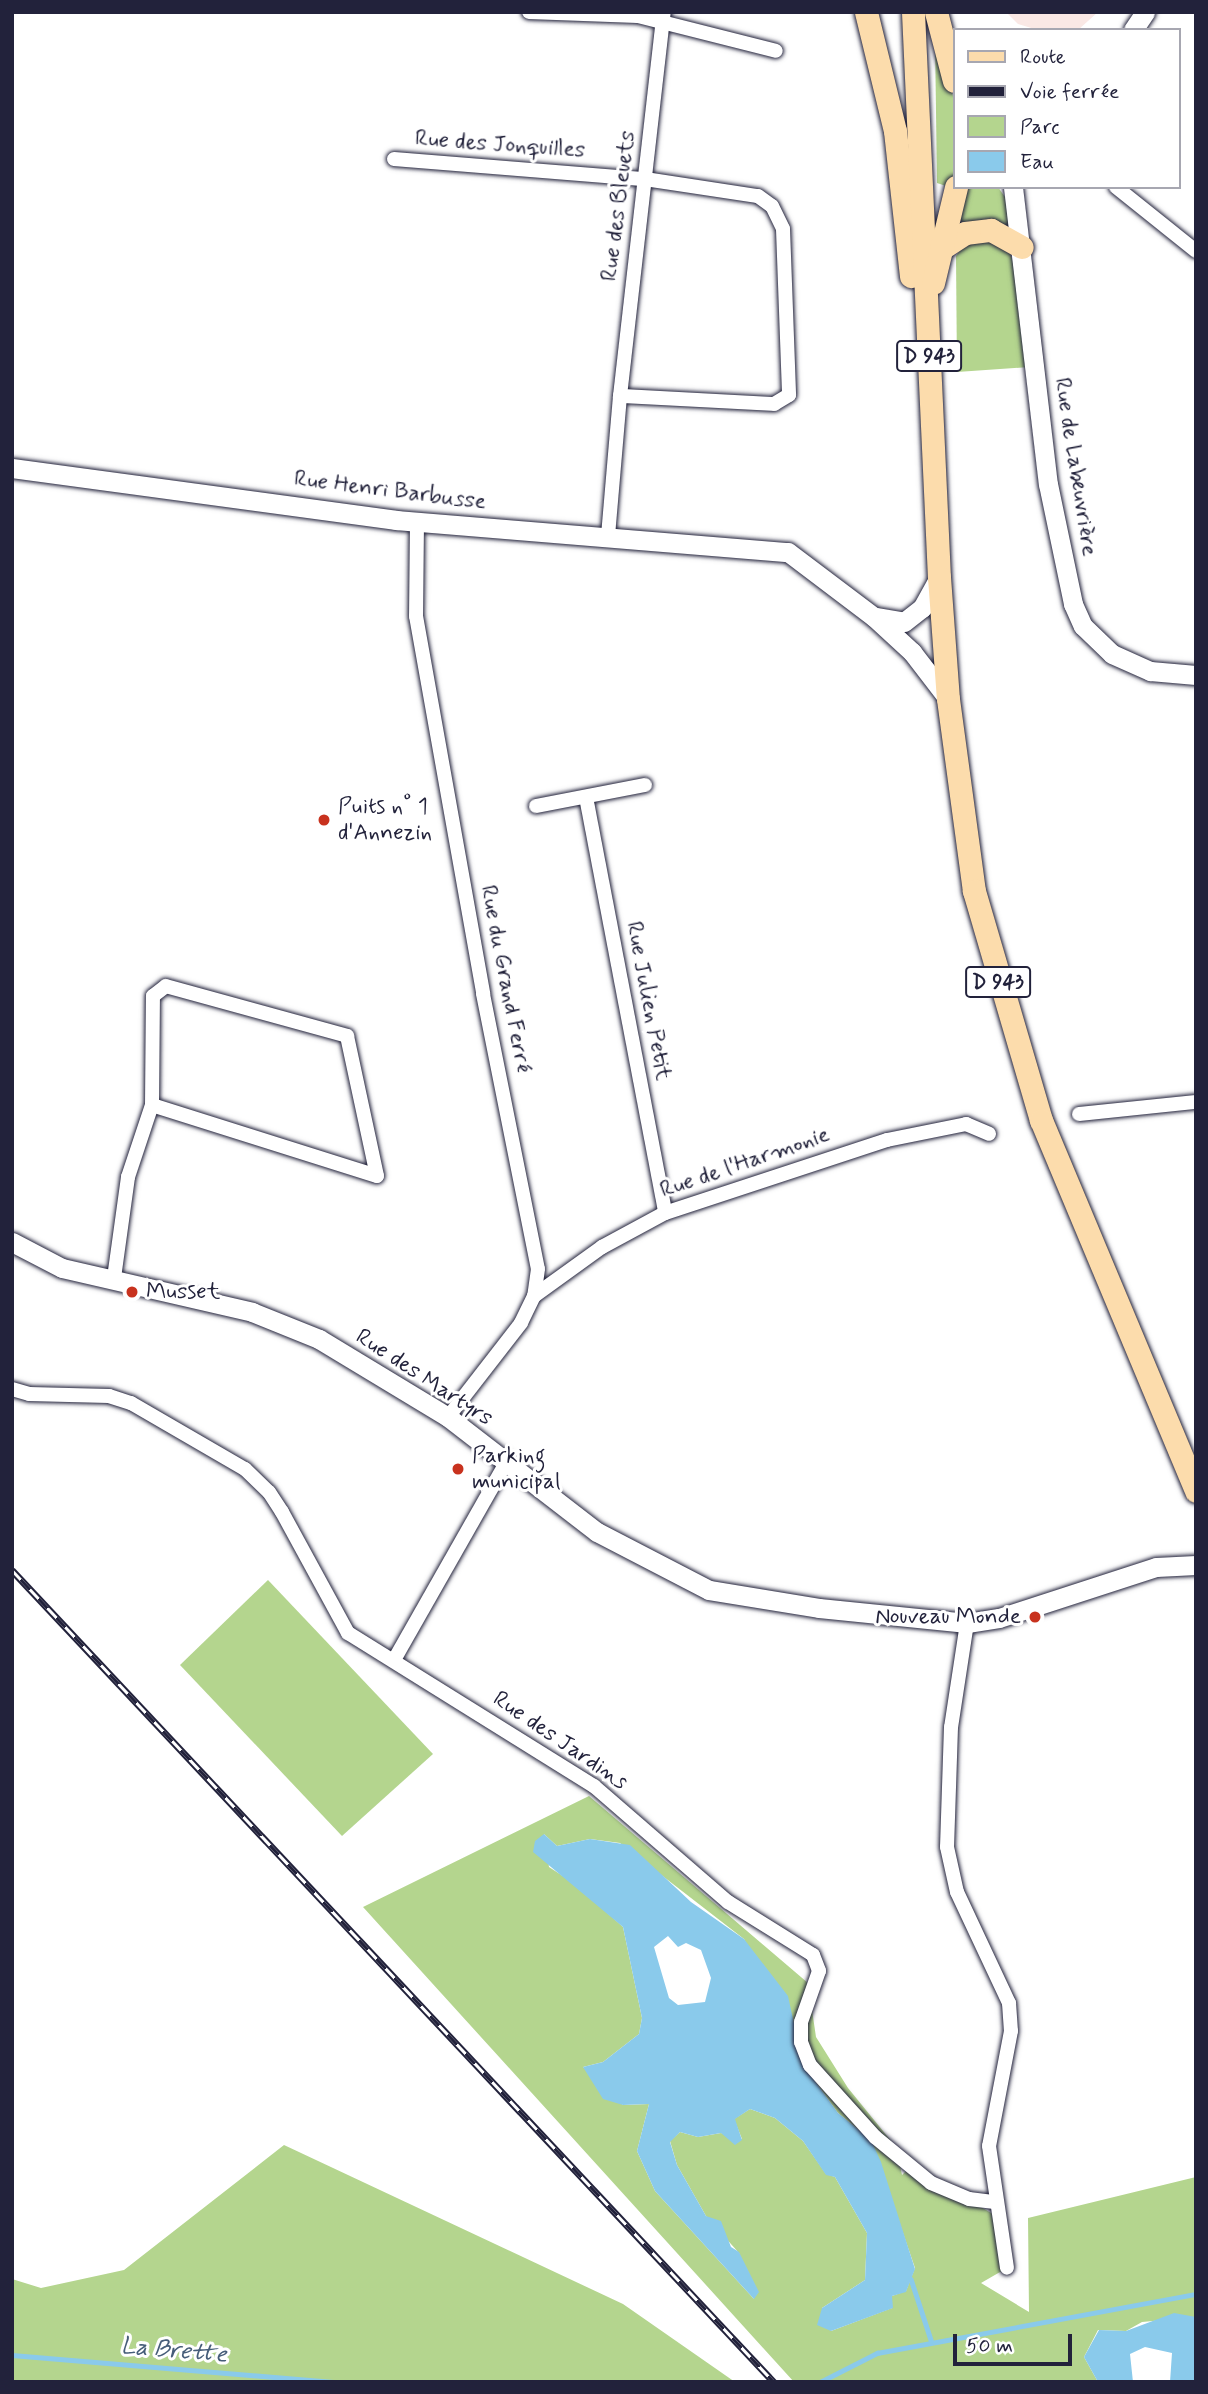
<!DOCTYPE html>
<html>
<head>
<meta charset="utf-8">
<style>
  body { margin:0 }
  #map { position:relative; width:1208px; height:2394px; overflow:hidden; background:#fff; font-family:Mynerve,sans-serif }
  div>[style] { position:absolute }
  .built>* { inset:0; background:#fae8e5 }
  .green>* { inset:0; background:#b4d58e }
  .water>* { inset:0; background:#8acaeb }
  .stream>* { height:4.5px; margin:-2.25px; padding:0 2.25px; transform-origin:2.25px; border-radius:2.25px; background:#8acaeb }
  .roads { filter:drop-shadow(0 0 2px #22223b) drop-shadow(0 0 2px #22223b) }
  .street>* { height:14px; margin:-7px; padding:0 7px; transform-origin:7px; border-radius:7px; background:#fff }
  .secondary>* { height:19px; margin:-9.5px; padding:0 9.5px; transform-origin:9.5px; border-radius:9.5px; background:#fff }
  .primary>* { height:23px; margin:-11.5px; padding:0 11.5px; transform-origin:11.5px; border-radius:11.5px; background:#fcdcac }
  .rail>* { height:7px; margin-top:-3.5px; transform-origin:0; background:repeating-linear-gradient(90deg,#fff 0 13px,#22223b 0 26px); box-sizing:border-box; border-block:2px solid #22223b }
  .dots>* { width:19px; height:19px; translate:-50% -50%; box-sizing:border-box; border:4px solid #fff; border-radius:50% }
  span { translate:-50% -50%; white-space:nowrap; text-align:center; line-height:1.15; -webkit-text-stroke:6px #fff; paint-order:stroke }
  .shield-label span { padding:2px 5px; background:#fff; border:2px solid; border-radius:5px; -webkit-text-stroke-width:0 }
  .shield-label { font-size:21px; color:#22223b; font-weight:700 }
  .street-label { font-size:23px; color:#22223b }
  .poi-label { font-size:23px; color:#22223b }
  .left { translate:0 -50%; text-align:left }
  .right { translate:-100% -50%; text-align:right }
  .water-label { font-size:24px; color:#465d79; font-style:italic }
  .frame { position:absolute; inset:0; border:14px solid #22223b; pointer-events:none }
  .legend { position:absolute; left:953px; top:28px; width:228px; height:161px; box-sizing:border-box; background:#fff; border:2px solid #a7a7b1; margin:0; padding:9px 12px; list-style:none; font-size:21px; color:#22223b }
  .legend li { display:flex; align-items:center; gap:14px; height:35px }
  .legend b { width:35px; border:2px solid #a7a7b1 }
  .scale { position:absolute; left:953px; top:2334px; width:119px; height:32px; box-sizing:border-box; border:4px solid #22223b; border-top:0; padding-left:9px; font-size:21px; line-height:24px; white-space:nowrap; color:#22223b; -webkit-text-stroke:5px #fff; paint-order:stroke }
</style>
</head>
<body>
<div id="map">
  <div class="built">
    <i style="clip-path:polygon(1006px 12px,1098px 12px,1078px 30px,1038px 30px,1018px 24px)"></i>
  </div>
  <div class="green">
    <i style="clip-path:polygon(935px 40px,954px 99px,954px 177px,949px 187px,937px 183px)"></i>
    <i style="clip-path:polygon(961px 187px,998px 187px,1007px 200px,1012px 236px,951px 233px)"></i>
    <i style="clip-path:polygon(989px 235px,1006px 246px,1016px 267px,1029px 367px,957px 372px,956px 256px,969px 238px)"></i>
    <i style="clip-path:polygon(268px 1580px,433px 1754px,342px 1836px,180px 1665px)"></i>
    <i style="clip-path:polygon(evenodd,589px 1796px,808px 1983px,816px 2037px,848px 2088px,896px 2147px,902px 2175px,911px 2166px,998px 2217px,1007px 2268px,981px 2283px,1029px 2312px,1028px 2218px,1196px 2177px,1196px 2317px,1142px 2322px,1126px 2331px,1098px 2330px,1084px 2357px,1098px 2382px,794px 2382px,363px 1907px,589px 1796px,544px 1834px,557px 1846px,590px 1839px,620px 1843px,744px 1939px,803px 2065px,838px 2113px,871px 2140px,915px 2268px,906px 2291px,892px 2296px,892px 2308px,831px 2331px,822px 2308px,865px 2280px,867px 2233px,835px 2177px,826px 2174px,803px 2141px,775px 2118px,750px 2109px,734px 2119px,742px 2139px,721px 2133px,698px 2137px,680px 2132px,670px 2141px,677px 2165px,706px 2216px,739px 2253px,754px 2299px,655px 2191px,637px 2151px,649px 2104px,623px 2105px,583px 2067px,603px 2062px,639px 2034px,642px 2018px,623px 1927px,575px 1884px,549px 1867px,544px 1834px)"></i>
    <i style="clip-path:polygon(284px 2145px,623px 2304px,735px 2382px,12px 2382px,12px 2279px,41px 2288px,124px 2270px)"></i>
  </div>
  <div class="water">
    <i style="clip-path:polygon(evenodd,544px 1834px,557px 1846px,590px 1839px,630px 1845px,691px 1902px,744px 1939px,788px 1996px,803px 2065px,838px 2113px,871px 2140px,881px 2162px,915px 2269px,906px 2292px,892px 2296px,893px 2308px,831px 2331px,817px 2325px,822px 2308px,865px 2280px,867px 2233px,835px 2177px,826px 2175px,803px 2141px,775px 2118px,750px 2109px,735px 2119px,742px 2140px,735px 2145px,721px 2133px,698px 2137px,680px 2132px,670px 2142px,677px 2165px,706px 2216px,721px 2221px,731px 2247px,739px 2252px,759px 2292px,754px 2299px,655px 2191px,637px 2151px,649px 2104px,623px 2105px,603px 2099px,583px 2067px,603px 2062px,639px 2034px,642px 2018px,623px 1927px,533px 1852px,535px 1841px,544px 1834px,668px 1936px,678px 1947px,686px 1943px,701px 1950px,711px 1978px,705px 2002px,678px 2005px,669px 1998px,654px 1947px,668px 1936px)"></i>
    <i style="clip-path:polygon(1174px 2313px,1196px 2317px,1196px 2382px,1170px 2382px,1172px 2353px,1145px 2347px,1130px 2354px,1133px 2382px,1098px 2382px,1084px 2357px,1099px 2330px,1126px 2331px)"></i>
  </div>
  <div class="stream">
    <i style="left:911px;top:2279px;width:64px;rotate:71.8deg"></i>
    <i style="left:12px;top:2355px;width:322px;rotate:4.8deg"></i>
    <i style="left:820px;top:2382px;width:64px;rotate:-27deg"></i>
    <i style="left:877px;top:2353px;width:324px;rotate:-10.5deg"></i>
  </div>
  <div class="roads">
    <div class="street">
      <i style="left:529px;top:12px;width:109px;rotate:2.1deg"></i>
      <i style="left:638px;top:16px;width:142px;rotate:14.2deg"></i>
      <i style="left:394px;top:159px;width:252px;rotate:4.6deg"></i>
      <i style="left:645px;top:179px;width:114px;rotate:8.6deg"></i>
      <i style="left:758px;top:196px;width:17px;rotate:36deg"></i>
      <i style="left:772px;top:206px;width:25px;rotate:64deg"></i>
      <i style="left:783px;top:229px;width:166px;rotate:87.9deg"></i>
      <i style="left:789px;top:395px;width:17px;rotate:149deg"></i>
      <i style="left:774px;top:404px;width:154px;rotate:-177deg"></i>
      <i style="left:620px;top:396px;width:140px;rotate:94.9deg"></i>
      <i style="left:1116px;top:187px;width:102px;rotate:38.7deg"></i>
      <i style="left:620px;top:396px;width:387px;rotate:-83.5deg"></i>
      <i style="left:417px;top:522px;width:94px;rotate:90.6deg"></i>
      <i style="left:416px;top:616px;width:384px;rotate:79.9deg"></i>
      <i style="left:483px;top:994px;width:280px;rotate:78.7deg"></i>
      <i style="left:538px;top:1269px;width:27px;rotate:98deg"></i>
      <i style="left:534px;top:1296px;width:30px;rotate:116deg"></i>
      <i style="left:521px;top:1323px;width:119px;rotate:127.8deg"></i>
      <i style="left:586px;top:797px;width:423px;rotate:79.2deg"></i>
      <i style="left:536px;top:806px;width:111px;rotate:-10.9deg"></i>
      <i style="left:1079px;top:1114px;width:118px;rotate:-5.9deg"></i>
      <i style="left:114px;top:1278px;width:102px;rotate:-82.1deg"></i>
      <i style="left:128px;top:1177px;width:76px;rotate:-71.6deg"></i>
      <i style="left:152px;top:1105px;width:109px;rotate:-89.5deg"></i>
      <i style="left:153px;top:996px;width:16px;rotate:-38deg"></i>
      <i style="left:166px;top:986px;width:188px;rotate:15.4deg"></i>
      <i style="left:347px;top:1036px;width:143px;rotate:77.9deg"></i>
      <i style="left:377px;top:1176px;width:236px;rotate:-162.5deg"></i>
      <i style="left:534px;top:1296px;width:84px;rotate:-35.8deg"></i>
      <i style="left:602px;top:1247px;width:72px;rotate:-28.4deg"></i>
      <i style="left:665px;top:1213px;width:234px;rotate:-18.2deg"></i>
      <i style="left:887px;top:1140px;width:81px;rotate:-11.4deg"></i>
      <i style="left:966px;top:1124px;width:25px;rotate:23deg"></i>
      <i style="left:12px;top:1389px;width:18px;rotate:16deg"></i>
      <i style="left:29px;top:1394px;width:80px;rotate:1.4deg"></i>
      <i style="left:109px;top:1396px;width:23px;rotate:18deg"></i>
      <i style="left:131px;top:1403px;width:132px;rotate:30.1deg"></i>
      <i style="left:245px;top:1469px;width:33px;rotate:44deg"></i>
      <i style="left:269px;top:1492px;width:24px;rotate:57deg"></i>
      <i style="left:282px;top:1512px;width:138px;rotate:61.4deg"></i>
      <i style="left:348px;top:1633px;width:290px;rotate:31.9deg"></i>
      <i style="left:594px;top:1786px;width:177px;rotate:40.9deg"></i>
      <i style="left:728px;top:1902px;width:100px;rotate:31.9deg"></i>
      <i style="left:813px;top:1955px;width:17px;rotate:69deg"></i>
      <i style="left:819px;top:1971px;width:54px;rotate:109.4deg"></i>
      <i style="left:801px;top:2022px;width:20px;rotate:90deg"></i>
      <i style="left:801px;top:2042px;width:25px;rotate:69deg"></i>
      <i style="left:810px;top:2065px;width:97px;rotate:47.9deg"></i>
      <i style="left:875px;top:2137px;width:72px;rotate:39.4deg"></i>
      <i style="left:931px;top:2183px;width:41px;rotate:22.8deg"></i>
      <i style="left:969px;top:2199px;width:26px;rotate:7deg"></i>
      <i style="left:967px;top:1623px;width:105px;rotate:98.7deg"></i>
      <i style="left:951px;top:1727px;width:120px;rotate:91.9deg"></i>
      <i style="left:947px;top:1847px;width:46px;rotate:77.5deg"></i>
      <i style="left:957px;top:1892px;width:123px;rotate:64.9deg"></i>
      <i style="left:1009px;top:2003px;width:28px;rotate:86deg"></i>
      <i style="left:1011px;top:2031px;width:117px;rotate:100.8deg"></i>
      <i style="left:989px;top:2146px;width:123px;rotate:81.6deg"></i>
      <i style="left:394px;top:1660px;width:227px;rotate:-60.4deg"></i>
    </div>
    <div class="secondary">
      <i style="left:1133px;top:30px;width:22px;rotate:-56deg"></i>
      <i style="left:1013px;top:187px;width:299px;rotate:83.3deg"></i>
      <i style="left:1048px;top:484px;width:123px;rotate:78.2deg"></i>
      <i style="left:1073px;top:604px;width:24px;rotate:66deg"></i>
      <i style="left:1083px;top:626px;width:40px;rotate:44deg"></i>
      <i style="left:1112px;top:654px;width:42px;rotate:24.1deg"></i>
      <i style="left:1150px;top:671px;width:46px;rotate:5deg"></i>
      <i style="left:12px;top:468px;width:388px;rotate:7.7deg"></i>
      <i style="left:396px;top:520px;width:393px;rotate:4.7deg"></i>
      <i style="left:788px;top:552px;width:108px;rotate:37.1deg"></i>
      <i style="left:874px;top:617px;width:52px;rotate:42.6deg"></i>
      <i style="left:912px;top:652px;width:59px;rotate:52.5deg"></i>
      <i style="left:877px;top:617px;width:27px;rotate:10deg"></i>
      <i style="left:904px;top:622px;width:23px;rotate:-38deg"></i>
      <i style="left:922px;top:608px;width:35px;rotate:-61deg"></i>
      <i style="left:12px;top:1242px;width:56px;rotate:27.5deg"></i>
      <i style="left:62px;top:1268px;width:195px;rotate:13deg"></i>
      <i style="left:252px;top:1312px;width:72px;rotate:21.9deg"></i>
      <i style="left:319px;top:1339px;width:151px;rotate:31.2deg"></i>
      <i style="left:448px;top:1417px;width:188px;rotate:37.7deg"></i>
      <i style="left:597px;top:1532px;width:126px;rotate:27.4deg"></i>
      <i style="left:709px;top:1590px;width:111px;rotate:9.3deg"></i>
      <i style="left:819px;top:1608px;width:149px;rotate:5.8deg"></i>
      <i style="left:967px;top:1623px;width:32px;rotate:-9deg"></i>
      <i style="left:999px;top:1618px;width:165px;rotate:-18deg"></i>
      <i style="left:1156px;top:1567px;width:40px;rotate:-2.9deg"></i>
    </div>
    <div class="primary">
      <i style="left:866px;top:12px;width:122px;rotate:76.3deg"></i>
      <i style="left:895px;top:131px;width:146px;rotate:83.7deg"></i>
      <i style="left:913px;top:12px;width:566px;rotate:87.37deg"></i>
      <i style="left:939px;top:577px;width:122px;rotate:85.8deg"></i>
      <i style="left:948px;top:699px;width:194px;rotate:82.3deg"></i>
      <i style="left:974px;top:891px;width:239px;rotate:73.7deg"></i>
      <i style="left:1041px;top:1120px;width:402px;rotate:67.3deg"></i>
      <i style="left:936px;top:12px;width:71px;rotate:75.4deg"></i>
      <i style="left:942px;top:248px;width:27px;rotate:-33deg"></i>
      <i style="left:965px;top:233px;width:26px;rotate:-7deg"></i>
      <i style="left:991px;top:230px;width:35px;rotate:29deg"></i>
      <i style="left:933px;top:283px;width:99px;rotate:-76.5deg"></i>
    </div>
  </div>
  <div class="rail">
    <i style="left:12px;top:1570px;width:1114px;rotate:46.82deg"></i>
  </div>
  <div class="dots">
    <i style="left:324px;top:820px;background:#c8321e"></i>
    <i style="left:132px;top:1292px;background:#c8321e"></i>
    <i style="left:458px;top:1469px;background:#c8321e"></i>
    <i style="left:1035px;top:1617px;background:#c8321e"></i>
  </div>
  <div class="shield-label">
    <span style="left:929px;top:356px">D 943</span>
    <span style="left:998px;top:982px">D 943</span>
  </div>
  <div class="street-label">
    <span style="left:500px;top:145px;rotate:4deg">Rue des Jonquilles</span>
    <span style="left:619px;top:206px;rotate:-83deg">Rue des Bleuets</span>
    <span style="left:1075px;top:467px;rotate:81deg">Rue de Labeuvrière</span>
    <span style="left:390px;top:491px;rotate:7deg">Rue Henri Barbusse</span>
    <span style="left:505px;top:979px;rotate:79deg">Rue du Grand Ferré</span>
    <span style="left:648px;top:1001px;rotate:79deg">Rue Julien Petit</span>
    <span style="left:745px;top:1163px;rotate:-19deg">Rue de l'Harmonie</span>
    <span style="left:424px;top:1378px;rotate:33deg">Rue des Martyrs</span>
    <span style="left:560px;top:1741px;rotate:34deg">Rue des Jardins</span>
  </div>
  <div class="poi-label">
    <span class="left" style="left:338px;top:820px">Puits n° 1<br>d'Annezin</span>
    <span class="left" style="left:146px;top:1292px">Musset</span>
    <span class="left" style="left:472px;top:1469px">Parking<br>municipal</span>
    <span class="right" style="left:1021px;top:1617px">Nouveau Monde</span>
  </div>
  <div class="water-label">
    <span style="left:174px;top:2351px;rotate:5deg">La Brette</span>
  </div>
  <div class="frame"></div>
  <ul class="legend">
  <li><b style="height:9px;background:#fcdcac"></b>Route</li>
  <li><b style="height:9px;background:#22223b"></b>Voie ferrée</li>
  <li><b style="height:19px;background:#b4d58e"></b>Parc</li>
  <li><b style="height:19px;background:#8acaeb"></b>Eau</li>
  </ul>
  <div class="scale">50 m</div>
</div>
</body>
</html>
